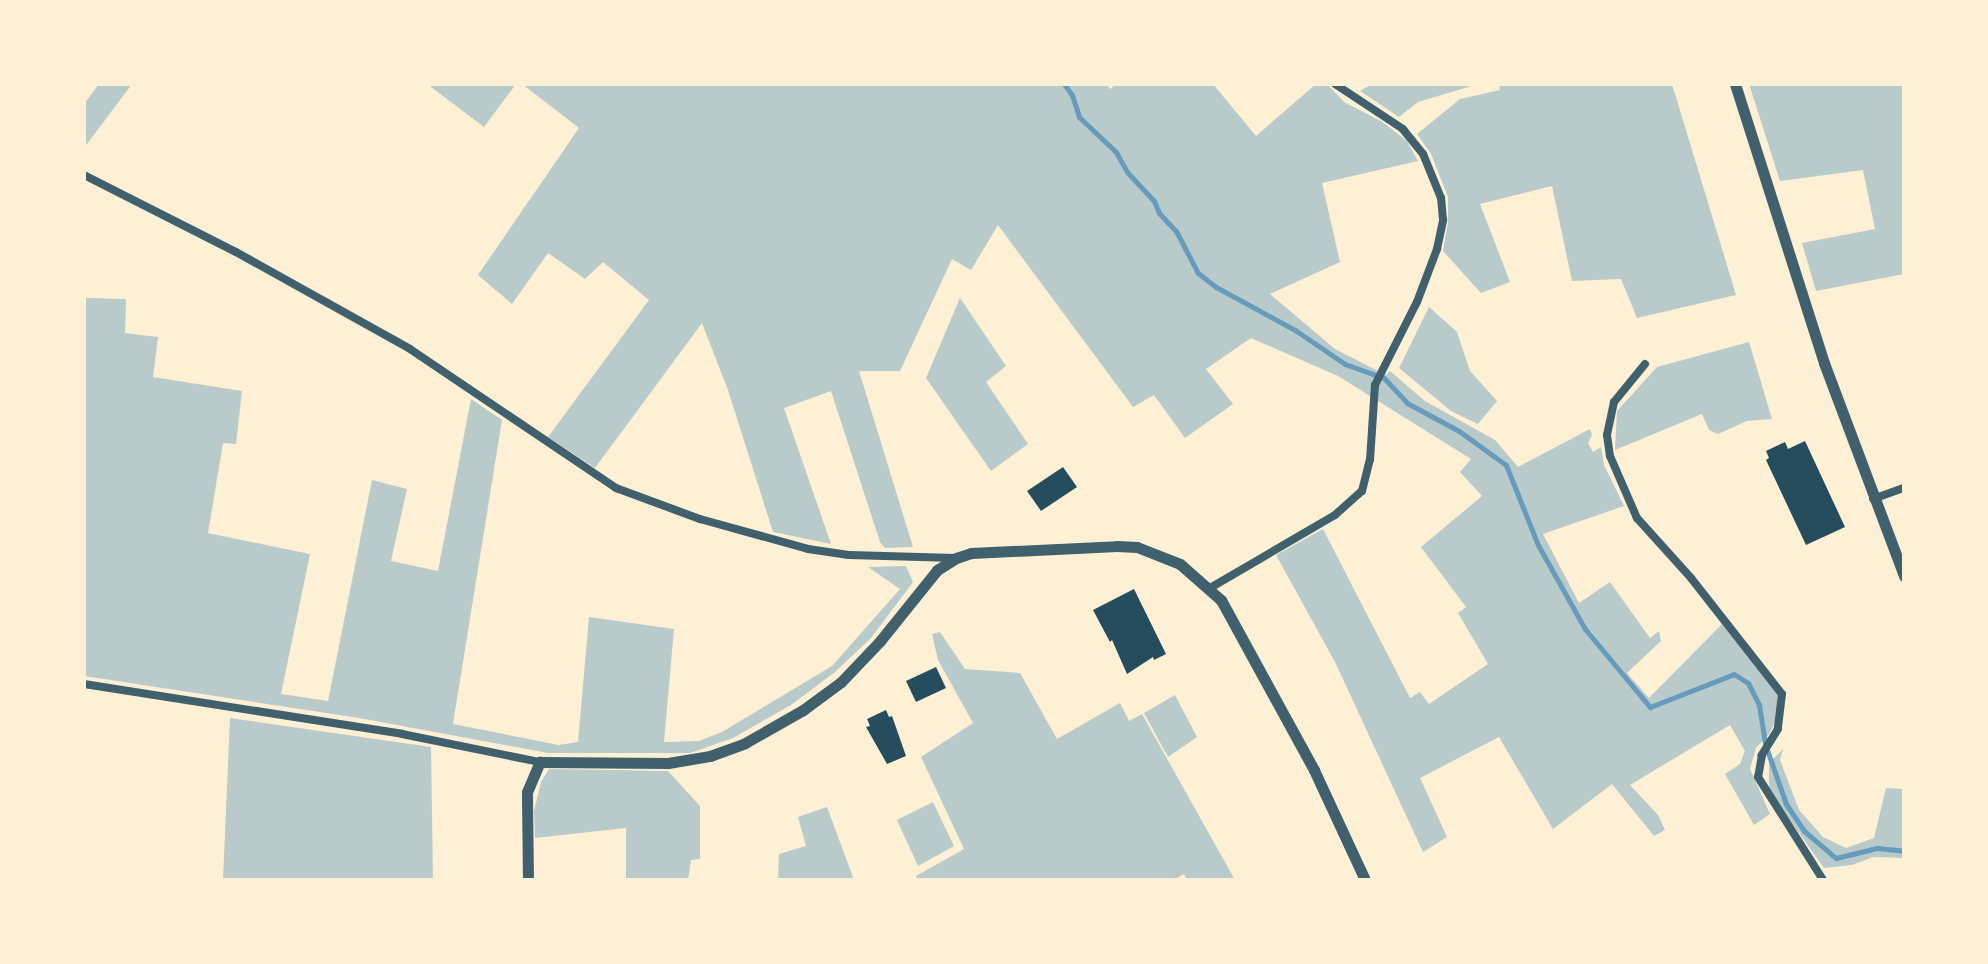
<!DOCTYPE html>
<html>
<head>
<meta charset="utf-8">
<style>
  body { margin:0 }
  #map { position:relative; width:1988px; height:964px; overflow:hidden; background:#fdf0d5; font-family:Helvetica,sans-serif }
  div>[style] { position:absolute }
  .green>* { inset:0; background:#b9caca }
  .stream>* { height:5px; margin:-2.5px; padding:0 2.5px; transform-origin:2.5px; border-radius:2.5px; background:#669bbc }
  .building>* { inset:0; background:#264d5e }
  .minor>* { height:8px; margin:-4px; padding:0 4px; transform-origin:4px; border-radius:4px; background:#3f606c }
  .tertiary>* { height:11px; margin:-5.5px; padding:0 5.5px; transform-origin:5.5px; border-radius:5.5px; background:#3f606c }
  span { translate:-50% -50%; white-space:nowrap; text-align:center; line-height:1.15; -webkit-text-stroke:6px #fdf0d5; paint-order:stroke }
  .frame { position:absolute; inset:0; border:86px solid #fdf0d5; pointer-events:none }
</style>
</head>
<body>
<div id="map">
  <div class="green">
    <i style="clip-path:polygon(99px 84px,132px 84px,84px 148px,84px 104px)"></i>
    <i style="clip-path:polygon(427px 84px,516px 84px,484px 127px)"></i>
    <i style="clip-path:polygon(522px 84px,1107px 84px,1110px 89px,1117px 84px,1213px 84px,1256px 136px,1316px 84px,1327px 84px,1344px 102px,1381px 121px,1407px 141px,1418px 161px,1322px 183px,1340px 262px,1270px 294px,1335px 349px,1386px 375px,1390px 371px,1425px 401px,1495px 440px,1518px 467px,1590px 429px,1592px 435px,1588px 443px,1593px 452px,1601px 447px,1604px 465px,1624px 506px,1543px 534px,1579px 603px,1610px 582px,1650px 638px,1659px 631px,1661px 641px,1627px 673px,1649px 698px,1722px 624px,1778px 695px,1776px 719px,1770px 733px,1756px 748px,1750px 769px,1770px 814px,1754px 825px,1725px 774px,1740px 764px,1745px 751px,1730px 725px,1630px 785px,1658px 815px,1665px 830px,1654px 836px,1612px 784px,1553px 829px,1499px 737px,1420px 778px,1447px 837px,1423px 852px,1335px 662px,1276px 555px,1323px 529px,1410px 698px,1420px 692px,1429px 704px,1488px 664px,1458px 613px,1466px 607px,1421px 547px,1482px 496px,1460px 472px,1471px 459px,1338px 376px,1251px 338px,1206px 369px,1233px 404px,1185px 438px,1154px 395px,1133px 407px,998px 225px,971px 270px,952px 259px,900px 371px,859px 371px,913px 547px,885px 548px,880px 542px,831px 391px,784px 408px,831px 544px,773px 532px,728px 390px,702px 323px,595px 468px,548px 437px,649px 300px,603px 262px,585px 279px,548px 253px,512px 304px,478px 275px,579px 128px)"></i>
    <i style="clip-path:polygon(1372px 84px,1478px 84px,1418px 102px,1399px 117px,1360px 91px)"></i>
    <i style="clip-path:polygon(1499px 84px,1672px 84px,1736px 295px,1637px 318px,1621px 279px,1572px 281px,1552px 186px,1480px 204px,1510px 282px,1481px 293px,1443px 251px,1448px 222px,1448px 197px,1431px 154px,1417px 134px,1460px 99px,1500px 90px)"></i>
    <i style="clip-path:polygon(1749px 84px,1904px 84px,1904px 274px,1816px 291px,1802px 243px,1875px 229px,1863px 170px,1780px 181px)"></i>
    <i style="clip-path:polygon(86px 298px,126px 299px,125px 333px,158px 337px,153px 377px,242px 391px,236px 444px,223px 443px,208px 533px,310px 554px,281px 694px,328px 701px,372px 480px,407px 489px,391px 561px,438px 571px,471px 399px,502px 420px,453px 724px,559px 745px,578px 742px,589px 617px,674px 629px,664px 742px,699px 741px,722px 732px,832px 666px,900px 589px,868px 567px,906px 566px,913px 582px,871px 638px,835px 672px,791px 705px,733px 738px,690px 753px,548px 753px,359px 718px,84px 676px)"></i>
    <i style="clip-path:polygon(960px 298px,1006px 366px,986px 382px,1028px 444px,991px 471px,926px 378px)"></i>
    <i style="clip-path:polygon(1429px 307px,1457px 332px,1470px 371px,1497px 401px,1478px 424px,1451px 411px,1399px 368px)"></i>
    <i style="clip-path:polygon(1749px 342px,1772px 419px,1747px 421px,1718px 434px,1709px 430px,1702px 414px,1615px 450px,1617px 411px,1657px 367px)"></i>
    <i style="clip-path:polygon(940px 632px,965px 669px,1020px 673px,1057px 739px,1120px 703px,1129px 721px,1142px 714px,1235px 880px,1187px 880px,1184px 874px,1173px 880px,917px 880px,916px 876px,964px 849px,921px 757px,973px 723px,938px 660px,932px 634px)"></i>
    <i style="clip-path:polygon(1175px 695px,1197px 737px,1168px 757px,1144px 713px)"></i>
    <i style="clip-path:polygon(230px 718px,431px 747px,433px 880px,223px 880px)"></i>
    <i style="clip-path:polygon(1783px 749px,1780px 760px,1799px 810px,1823px 837px,1846px 848px,1874px 838px,1886px 788px,1904px 789px,1904px 858px,1873px 857px,1852px 865px,1824px 868px,1769px 791px,1769px 763px)"></i>
    <i style="clip-path:polygon(549px 769px,668px 771px,700px 806px,700px 859px,691px 860px,688px 880px,626px 880px,626px 828px,535px 838px,534px 811px,541px 782px)"></i>
    <i style="clip-path:polygon(933px 802px,954px 846px,918px 866px,897px 820px)"></i>
    <i style="clip-path:polygon(827px 807px,854px 880px,778px 880px,779px 854px,806px 846px,798px 817px)"></i>
  </div>
  <div class="stream">
    <i style="left:1064px;top:84px;width:14px;rotate:54deg"></i>
    <i style="left:1072px;top:95px;width:23px;rotate:72deg"></i>
    <i style="left:1079px;top:117px;width:51px;rotate:43.4deg"></i>
    <i style="left:1116px;top:152px;width:23px;rotate:61deg"></i>
    <i style="left:1127px;top:172px;width:40px;rotate:47deg"></i>
    <i style="left:1154px;top:201px;width:13px;rotate:67deg"></i>
    <i style="left:1159px;top:213px;width:25px;rotate:47deg"></i>
    <i style="left:1176px;top:231px;width:47px;rotate:62.4deg"></i>
    <i style="left:1198px;top:273px;width:23px;rotate:38deg"></i>
    <i style="left:1216px;top:287px;width:90px;rotate:28.6deg"></i>
    <i style="left:1295px;top:330px;width:60px;rotate:34.2deg"></i>
    <i style="left:1345px;top:364px;width:41px;rotate:19.7deg"></i>
    <i style="left:1384px;top:378px;width:34px;rotate:47deg"></i>
    <i style="left:1407px;top:403px;width:59px;rotate:28.3deg"></i>
    <i style="left:1459px;top:431px;width:58px;rotate:35.9deg"></i>
    <i style="left:1506px;top:465px;width:86px;rotate:68.2deg"></i>
    <i style="left:1538px;top:545px;width:96px;rotate:60.8deg"></i>
    <i style="left:1585px;top:629px;width:102px;rotate:50.2deg"></i>
    <i style="left:1650px;top:707px;width:90px;rotate:-21.4deg"></i>
    <i style="left:1734px;top:674px;width:17px;rotate:33deg"></i>
    <i style="left:1748px;top:683px;width:25px;rotate:63deg"></i>
    <i style="left:1759px;top:705px;width:39px;rotate:81deg"></i>
    <i style="left:1765px;top:744px;width:64px;rotate:70.7deg"></i>
    <i style="left:1786px;top:804px;width:32px;rotate:56deg"></i>
    <i style="left:1804px;top:831px;width:42px;rotate:40.2deg"></i>
    <i style="left:1836px;top:858px;width:42px;rotate:-13.7deg"></i>
    <i style="left:1877px;top:848px;width:27px;rotate:6deg"></i>
  </div>
  <div class="building">
    <i style="clip-path:polygon(1805px 441px,1845px 527px,1806px 545px,1766px 460px,1769px 458px,1766px 451px,1785px 442px,1788px 449px)"></i>
    <i style="clip-path:polygon(1063px 467px,1077px 487px,1041px 511px,1027px 491px)"></i>
    <i style="clip-path:polygon(1134px 589px,1166px 654px,1154px 660px,1153px 657px,1127px 674px,1112px 640px,1110px 642px,1093px 610px)"></i>
    <i style="clip-path:polygon(936px 667px,946px 688px,916px 702px,906px 681px)"></i>
    <i style="clip-path:polygon(886px 710px,889px 717px,892px 716px,906px 756px,887px 764px,866px 727px,870px 726px,867px 719px)"></i>
  </div>
  <div class="minor">
    <i style="left:84px;top:175px;width:170px;rotate:26.9deg"></i>
    <i style="left:236px;top:252px;width:199px;rotate:29.1deg"></i>
    <i style="left:410px;top:349px;width:249px;rotate:34deg"></i>
    <i style="left:616px;top:488px;width:90px;rotate:20.3deg"></i>
    <i style="left:700px;top:519px;width:112px;rotate:15.5deg"></i>
    <i style="left:808px;top:549px;width:41px;rotate:8.3deg"></i>
    <i style="left:849px;top:555px;width:106px;rotate:1.6deg"></i>
    <i style="left:1645px;top:364px;width:49px;rotate:129.2deg"></i>
    <i style="left:1614px;top:402px;width:34px;rotate:102deg"></i>
    <i style="left:1607px;top:435px;width:21px;rotate:82deg"></i>
    <i style="left:1610px;top:456px;width:68px;rotate:66.5deg"></i>
    <i style="left:1637px;top:518px;width:81px;rotate:48deg"></i>
    <i style="left:1691px;top:578px;width:147px;rotate:51.9deg"></i>
    <i style="left:1782px;top:694px;width:35px;rotate:97deg"></i>
    <i style="left:1778px;top:729px;width:31px;rotate:122deg"></i>
    <i style="left:1762px;top:755px;width:22px;rotate:100deg"></i>
    <i style="left:1758px;top:777px;width:122px;rotate:57.7deg"></i>
    <i style="left:1873px;top:499px;width:33px;rotate:-20deg"></i>
    <i style="left:1210px;top:588px;width:145px;rotate:-30.3deg"></i>
    <i style="left:1335px;top:515px;width:36px;rotate:-42deg"></i>
    <i style="left:1362px;top:491px;width:32px;rotate:-76deg"></i>
    <i style="left:1370px;top:460px;width:75px;rotate:-86.2deg"></i>
    <i style="left:1375px;top:385px;width:93px;rotate:-63.2deg"></i>
    <i style="left:1417px;top:302px;width:57px;rotate:-69.3deg"></i>
    <i style="left:1437px;top:249px;width:30px;rotate:-78deg"></i>
    <i style="left:1443px;top:220px;width:22px;rotate:-95deg"></i>
    <i style="left:1441px;top:198px;width:48px;rotate:-112.2deg"></i>
    <i style="left:1423px;top:154px;width:32px;rotate:-129deg"></i>
    <i style="left:1403px;top:129px;width:82px;rotate:-146.5deg"></i>
    <i style="left:84px;top:684px;width:322px;rotate:8.9deg"></i>
    <i style="left:402px;top:734px;width:141px;rotate:11.5deg"></i>
  </div>
  <div class="tertiary">
    <i style="left:1735px;top:84px;width:293px;rotate:72.3deg"></i>
    <i style="left:1824px;top:363px;width:228px;rotate:69.4deg"></i>
    <i style="left:528px;top:880px;width:88px;rotate:-90.7deg"></i>
    <i style="left:527px;top:792px;width:33px;rotate:-67deg"></i>
    <i style="left:540px;top:762px;width:128px;rotate:0.4deg"></i>
    <i style="left:668px;top:763px;width:43px;rotate:-9.5deg"></i>
    <i style="left:710px;top:756px;width:37px;rotate:-20deg"></i>
    <i style="left:745px;top:743px;width:67px;rotate:-29.6deg"></i>
    <i style="left:803px;top:710px;width:47px;rotate:-36.4deg"></i>
    <i style="left:841px;top:682px;width:57px;rotate:-46.4deg"></i>
    <i style="left:880px;top:641px;width:91px;rotate:-51.2deg"></i>
    <i style="left:937px;top:570px;width:22px;rotate:-32deg"></i>
    <i style="left:956px;top:558px;width:16px;rotate:-18deg"></i>
    <i style="left:971px;top:553px;width:146px;rotate:-2.7deg"></i>
    <i style="left:1117px;top:546px;width:20px;rotate:3deg"></i>
    <i style="left:1137px;top:547px;width:46px;rotate:21.6deg"></i>
    <i style="left:1180px;top:564px;width:55px;rotate:41.3deg"></i>
    <i style="left:1221px;top:600px;width:194px;rotate:61.3deg"></i>
    <i style="left:1314px;top:770px;width:121px;rotate:65.1deg"></i>
  </div>
  <div class="frame"></div>
</div>
</body>
</html>
